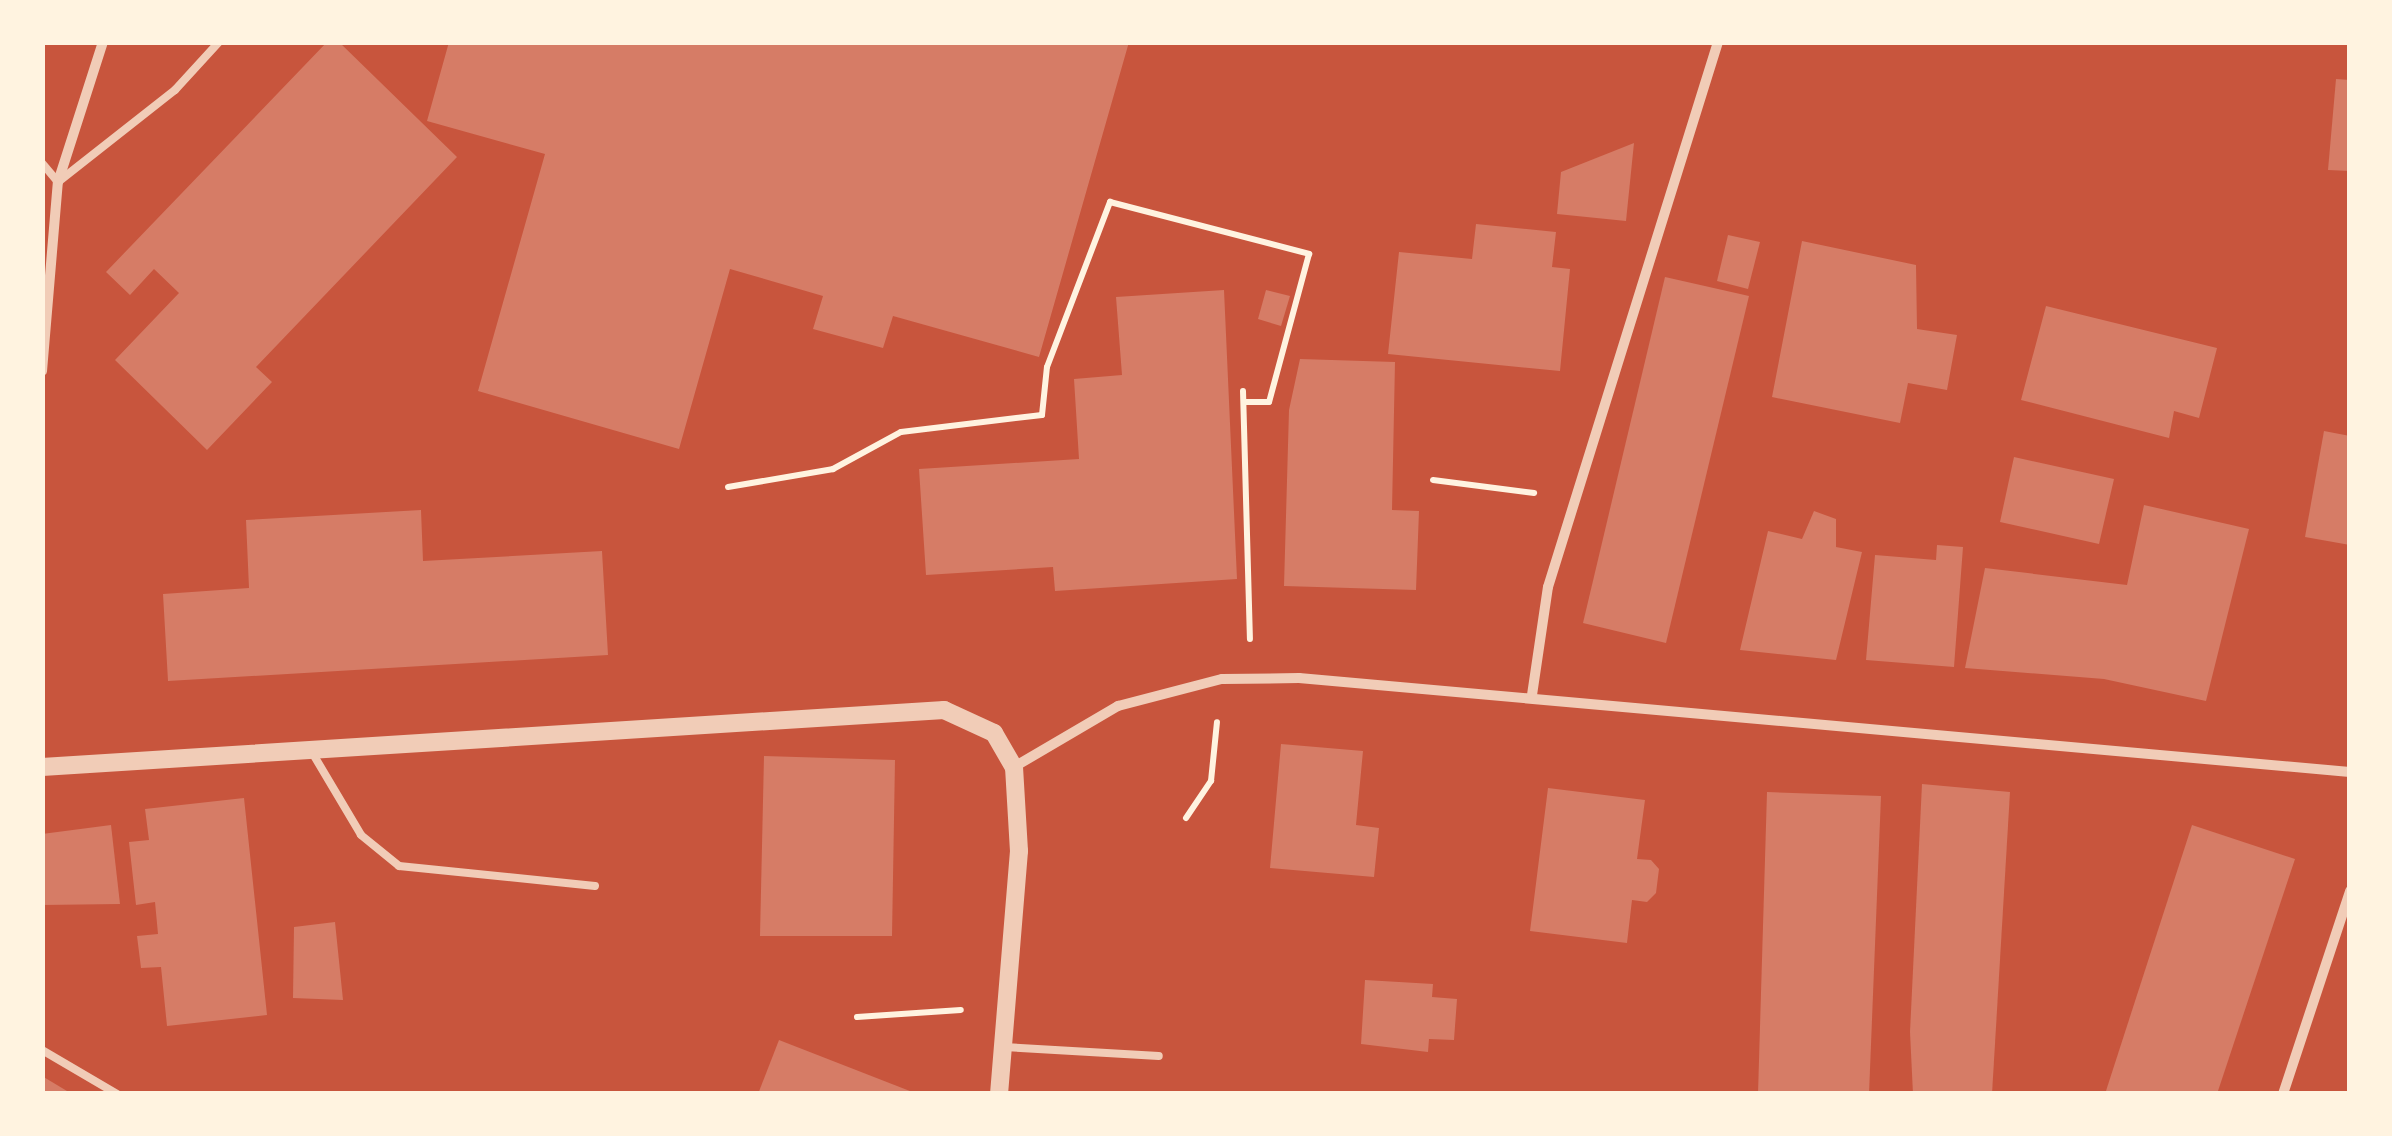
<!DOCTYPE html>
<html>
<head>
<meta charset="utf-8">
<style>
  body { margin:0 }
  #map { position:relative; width:2392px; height:1136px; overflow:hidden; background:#c8553d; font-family:"Fira Sans Condensed",sans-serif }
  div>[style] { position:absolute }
  .building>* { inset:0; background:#d67c66 }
  .path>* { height:6px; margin:-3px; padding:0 3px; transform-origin:3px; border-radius:3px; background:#fff3e0 }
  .service>* { height:8px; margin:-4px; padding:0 4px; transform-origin:4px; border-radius:4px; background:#f1ccb7 }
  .minor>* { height:10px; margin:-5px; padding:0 5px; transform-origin:5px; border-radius:5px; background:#f1ccb7 }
  .tertiary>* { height:18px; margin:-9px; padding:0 9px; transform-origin:9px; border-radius:9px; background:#f1ccb7 }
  span { translate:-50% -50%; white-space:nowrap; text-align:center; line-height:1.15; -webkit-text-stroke:10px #fff3e0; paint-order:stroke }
  .frame { position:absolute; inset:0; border:45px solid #fff3e0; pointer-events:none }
</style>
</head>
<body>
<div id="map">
  <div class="building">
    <i style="clip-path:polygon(327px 42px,339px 42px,457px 157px,256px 367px,272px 382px,207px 450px,115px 360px,179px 293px,154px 269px,130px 295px,106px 272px)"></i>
    <i style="clip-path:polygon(449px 42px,1129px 42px,1039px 357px,893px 316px,883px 348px,813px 329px,823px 296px,730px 269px,679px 449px,478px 391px,545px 154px,427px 121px)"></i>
    <i style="clip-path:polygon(2336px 79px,2350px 80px,2350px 171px,2328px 170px)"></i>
    <i style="clip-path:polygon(1634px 143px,1626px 221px,1557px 214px,1561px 172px)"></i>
    <i style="clip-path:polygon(1476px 224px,1556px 232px,1552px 267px,1570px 269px,1560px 371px,1388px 354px,1399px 252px,1472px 259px)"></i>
    <i style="clip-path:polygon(1728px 235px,1760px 242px,1748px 289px,1717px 281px)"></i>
    <i style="clip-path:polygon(1802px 241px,1916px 265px,1917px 329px,1957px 335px,1947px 390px,1908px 383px,1900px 423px,1772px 397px)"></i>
    <i style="clip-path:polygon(1665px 277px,1749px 296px,1666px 643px,1583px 623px)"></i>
    <i style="clip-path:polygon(1224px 290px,1237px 579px,1055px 591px,1053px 567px,926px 575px,919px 469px,1079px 459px,1074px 379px,1122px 375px,1116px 297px)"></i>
    <i style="clip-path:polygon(1266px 290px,1290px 296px,1281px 326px,1258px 319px)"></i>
    <i style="clip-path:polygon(2046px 306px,2217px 348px,2199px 418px,2174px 411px,2169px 438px,2021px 400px)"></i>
    <i style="clip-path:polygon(1300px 359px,1395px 362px,1392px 510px,1419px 511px,1416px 590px,1284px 586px,1289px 410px)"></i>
    <i style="clip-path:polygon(2324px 431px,2350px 436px,2350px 545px,2305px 537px)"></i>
    <i style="clip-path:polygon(2014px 457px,2114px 479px,2099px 544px,2000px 522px)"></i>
    <i style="clip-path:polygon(2144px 505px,2249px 529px,2206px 701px,2104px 679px,1965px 668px,1985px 568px,2127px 585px)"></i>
    <i style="clip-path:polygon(421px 510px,423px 561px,602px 551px,608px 655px,168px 681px,163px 594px,249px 588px,246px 520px)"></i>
    <i style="clip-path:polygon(1814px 511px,1836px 519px,1836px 547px,1862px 552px,1836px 660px,1740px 650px,1768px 531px,1802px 539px)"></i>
    <i style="clip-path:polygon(1937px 545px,1963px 547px,1954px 667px,1866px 660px,1875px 555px,1936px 560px)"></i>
    <i style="clip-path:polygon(1281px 744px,1363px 751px,1356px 825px,1379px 828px,1374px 877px,1270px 868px)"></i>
    <i style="clip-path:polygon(764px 756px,895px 760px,892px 936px,760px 936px)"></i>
    <i style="clip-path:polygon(1922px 784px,2010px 792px,1992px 1094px,1913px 1094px,1910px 1032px)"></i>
    <i style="clip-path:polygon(1548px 788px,1645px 800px,1637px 859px,1651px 860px,1659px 869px,1656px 893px,1647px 902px,1632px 900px,1627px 943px,1530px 931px)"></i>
    <i style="clip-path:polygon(1767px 792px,1881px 796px,1869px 1094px,1758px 1094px)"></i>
    <i style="clip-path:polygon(244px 798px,267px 1015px,167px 1026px,161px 967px,141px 968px,137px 936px,158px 934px,155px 902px,136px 905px,129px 842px,149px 840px,145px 809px)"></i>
    <i style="clip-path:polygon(111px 825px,120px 904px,42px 905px,42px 834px)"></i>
    <i style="clip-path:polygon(2192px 825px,2295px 859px,2217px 1094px,2105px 1094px)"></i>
    <i style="clip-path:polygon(335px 922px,343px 1000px,293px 998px,294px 927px)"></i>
    <i style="clip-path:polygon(1365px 980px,1433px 984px,1432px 997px,1457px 999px,1454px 1040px,1429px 1039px,1428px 1052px,1361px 1044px)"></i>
    <i style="clip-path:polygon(779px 1040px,915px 1093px,915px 1094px,758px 1094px)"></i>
    <i style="clip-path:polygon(42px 1076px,72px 1094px,42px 1094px)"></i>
  </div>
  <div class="path">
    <i style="left:1243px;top:391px;width:248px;rotate:88.4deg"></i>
    <i style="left:1433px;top:480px;width:102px;rotate:7.3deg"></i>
    <i style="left:728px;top:487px;width:107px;rotate:-9.7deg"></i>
    <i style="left:833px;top:469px;width:77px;rotate:-28.6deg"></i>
    <i style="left:901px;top:432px;width:142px;rotate:-6.9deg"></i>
    <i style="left:1042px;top:415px;width:48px;rotate:-84.1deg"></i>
    <i style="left:1047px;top:367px;width:177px;rotate:-69.1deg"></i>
    <i style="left:1110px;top:202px;width:206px;rotate:14.6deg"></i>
    <i style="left:1309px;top:254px;width:153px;rotate:105.1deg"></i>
    <i style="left:1269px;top:402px;width:25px;rotate:180deg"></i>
    <i style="left:1186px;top:818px;width:45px;rotate:-56deg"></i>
    <i style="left:1211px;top:781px;width:59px;rotate:-84.2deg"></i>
    <i style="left:857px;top:1017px;width:104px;rotate:-3.9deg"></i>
  </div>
  <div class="service">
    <i style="left:42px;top:163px;width:25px;rotate:50deg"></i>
    <i style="left:58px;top:182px;width:149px;rotate:-38.2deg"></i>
    <i style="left:175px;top:90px;width:65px;rotate:-47.5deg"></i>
    <i style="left:313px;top:754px;width:94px;rotate:59.3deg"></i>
    <i style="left:361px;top:835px;width:49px;rotate:39.2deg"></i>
    <i style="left:399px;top:866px;width:197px;rotate:5.8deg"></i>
    <i style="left:1004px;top:1047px;width:155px;rotate:3.3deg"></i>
    <i style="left:42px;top:1050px;width:87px;rotate:30.4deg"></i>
  </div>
  <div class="minor">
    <i style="left:42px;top:371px;width:190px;rotate:-85.2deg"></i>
    <i style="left:58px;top:182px;width:147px;rotate:-72.2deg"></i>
    <i style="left:1532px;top:695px;width:109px;rotate:-81.6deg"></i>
    <i style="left:1548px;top:587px;width:571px;rotate:-72.68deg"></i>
    <i style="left:1014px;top:767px;width:121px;rotate:-30.4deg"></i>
    <i style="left:1118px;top:706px;width:107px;rotate:-14.6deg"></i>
    <i style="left:1222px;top:679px;width:77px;rotate:-0.7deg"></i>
    <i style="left:1299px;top:678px;width:1055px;rotate:5.11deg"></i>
    <i style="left:2283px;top:1094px;width:214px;rotate:-71.7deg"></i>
  </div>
  <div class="tertiary">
    <i style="left:42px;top:767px;width:904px;rotate:-3.62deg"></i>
    <i style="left:944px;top:710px;width:55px;rotate:24.7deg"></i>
    <i style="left:994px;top:733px;width:39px;rotate:60deg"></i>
    <i style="left:1014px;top:767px;width:84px;rotate:86.6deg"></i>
    <i style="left:1019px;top:851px;width:244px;rotate:94.7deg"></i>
  </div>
  <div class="frame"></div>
</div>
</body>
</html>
